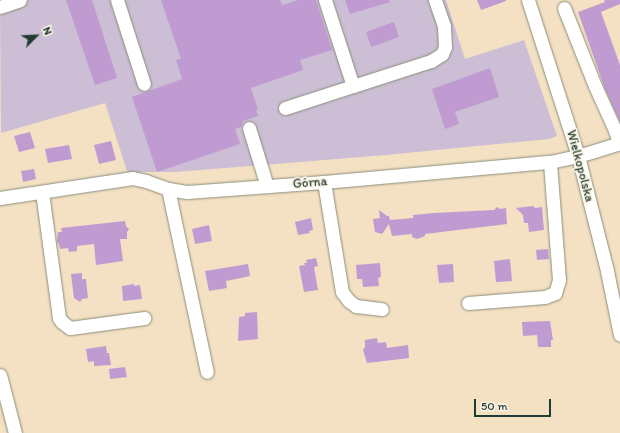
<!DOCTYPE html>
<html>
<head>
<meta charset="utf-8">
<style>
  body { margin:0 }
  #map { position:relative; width:620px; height:433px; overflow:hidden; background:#f4e0c3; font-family:Itim,sans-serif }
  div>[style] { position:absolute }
  .industrial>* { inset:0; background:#ccbed4 }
  .building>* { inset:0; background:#bf9bd2 }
  .roads { filter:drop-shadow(0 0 1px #8a8e7c) drop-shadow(0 0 1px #8a8e7c) }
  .minor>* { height:13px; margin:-6.5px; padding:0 6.5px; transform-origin:6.5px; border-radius:6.5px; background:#fff }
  span { translate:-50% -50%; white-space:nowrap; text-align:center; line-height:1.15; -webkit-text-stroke:3.5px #fcf5e5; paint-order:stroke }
  .street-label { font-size:13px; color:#1f3d34 }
  .north { position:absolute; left:16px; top:16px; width:40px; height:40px; -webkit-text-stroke:3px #fcf5e5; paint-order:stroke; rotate:66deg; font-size:11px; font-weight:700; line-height:16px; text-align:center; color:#1f3d34 }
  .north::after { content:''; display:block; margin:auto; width:14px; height:18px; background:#1f3d34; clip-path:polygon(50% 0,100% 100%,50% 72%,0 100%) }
  .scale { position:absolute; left:474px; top:399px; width:77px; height:18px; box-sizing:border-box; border:2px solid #1f3d34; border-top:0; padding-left:5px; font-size:12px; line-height:14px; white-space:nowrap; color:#1f3d34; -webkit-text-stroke:3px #fcf5e5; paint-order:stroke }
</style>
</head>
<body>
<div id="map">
  <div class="industrial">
    <i style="clip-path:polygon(0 0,446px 0,465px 59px,524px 40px,557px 136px,549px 139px,386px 155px,175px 172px,143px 172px,128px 174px,105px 103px,1px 133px)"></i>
  </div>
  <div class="building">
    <i style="clip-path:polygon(66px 0,92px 0,117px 78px,95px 85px)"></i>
    <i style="clip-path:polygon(161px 0,280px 0,282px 5px,298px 0,316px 0,332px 50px,300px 60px,303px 70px,251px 88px,258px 110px,256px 110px,258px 116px,243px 121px,241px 127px,235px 129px,240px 144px,157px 172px,132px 97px,182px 79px,176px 60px,181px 59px)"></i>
    <i style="clip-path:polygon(345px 0,389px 0,390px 2px,350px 14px)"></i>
    <i style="clip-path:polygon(477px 0,506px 0,506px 1px,481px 10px)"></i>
    <i style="clip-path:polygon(604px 0,620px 0,620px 4px,601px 12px,620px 65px,620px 122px,605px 89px,578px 12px,605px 2px)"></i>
    <i style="clip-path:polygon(394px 22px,399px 37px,371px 47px,366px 32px)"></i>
    <i style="clip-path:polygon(490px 68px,499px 97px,455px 112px,459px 124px,445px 129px,432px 89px)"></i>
    <i style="clip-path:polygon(30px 132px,35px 148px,19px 152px,14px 136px)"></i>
    <i style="clip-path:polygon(111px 141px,116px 160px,99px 164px,94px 145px)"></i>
    <i style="clip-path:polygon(69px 145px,72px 159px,48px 163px,45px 149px)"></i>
    <i style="clip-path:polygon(34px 169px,36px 179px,23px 182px,21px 171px)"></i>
    <i style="clip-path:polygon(533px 206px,535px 208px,542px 207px,544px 230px,529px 232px,528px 223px,524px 223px,523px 215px,516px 208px)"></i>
    <i style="clip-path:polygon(497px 207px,500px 209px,506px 208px,507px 224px,425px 234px,425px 236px,417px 239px,412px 237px,412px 234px,392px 236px,389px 224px,382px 234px,375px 232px,373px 219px,380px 218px,379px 210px,387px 216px,389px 216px,390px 220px,413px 218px,413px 215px,434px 213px,494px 210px)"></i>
    <i style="clip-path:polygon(311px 218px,313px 230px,309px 231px,310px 233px,298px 235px,295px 222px)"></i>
    <i style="clip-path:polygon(125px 221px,126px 226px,129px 229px,127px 232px,127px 239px,120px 239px,123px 261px,96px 265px,94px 244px,77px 246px,77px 251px,69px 252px,68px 248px,60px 249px,59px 244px,57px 242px,58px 232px,62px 232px,61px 228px)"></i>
    <i style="clip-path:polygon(209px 225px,212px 241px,195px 244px,192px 229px)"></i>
    <i style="clip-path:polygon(548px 249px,549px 259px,537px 260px,536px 250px)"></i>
    <i style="clip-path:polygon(316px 258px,318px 266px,314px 267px,318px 290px,304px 292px,299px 266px,305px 265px,304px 263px,307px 263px,306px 260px)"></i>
    <i style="clip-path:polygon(510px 259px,512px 281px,496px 282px,494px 261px)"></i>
    <i style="clip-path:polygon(380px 263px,381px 277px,378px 278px,379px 286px,363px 287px,362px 279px,357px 279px,356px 265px)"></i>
    <i style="clip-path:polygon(248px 264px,250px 276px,226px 281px,227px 288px,209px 291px,205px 271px)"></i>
    <i style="clip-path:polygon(453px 264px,454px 282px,439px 283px,437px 265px)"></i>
    <i style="clip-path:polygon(82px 273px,82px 279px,86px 279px,88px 298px,82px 299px,80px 302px,74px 298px,71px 274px)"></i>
    <i style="clip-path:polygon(134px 284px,134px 286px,140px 285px,142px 299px,123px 301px,122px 286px)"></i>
    <i style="clip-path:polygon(257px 312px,258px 339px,238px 341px,239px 317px,245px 316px,245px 313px)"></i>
    <i style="clip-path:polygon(550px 321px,553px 340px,551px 340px,551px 347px,538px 347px,537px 335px,523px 336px,522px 322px)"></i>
    <i style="clip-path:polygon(377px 338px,378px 343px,386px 342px,387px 348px,408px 345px,409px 358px,367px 363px,363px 350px,365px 347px,365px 340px)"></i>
    <i style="clip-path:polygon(106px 346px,107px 353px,109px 353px,111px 365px,94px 366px,94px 361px,88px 362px,86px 349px)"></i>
    <i style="clip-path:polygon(125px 367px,127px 377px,110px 379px,109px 369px)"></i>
  </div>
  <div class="roads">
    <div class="minor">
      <i style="left:117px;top:0;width:88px;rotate:72.2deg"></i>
      <i style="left:325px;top:0;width:90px;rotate:72deg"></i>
      <i style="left:353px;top:86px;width:82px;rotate:-17.8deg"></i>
      <i style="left:431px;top:61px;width:13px;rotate:-32deg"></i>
      <i style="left:442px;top:54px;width:8px;rotate:-67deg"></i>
      <i style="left:445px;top:47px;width:21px;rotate:-93deg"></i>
      <i style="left:444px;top:26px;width:28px;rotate:-109deg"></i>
      <i style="left:528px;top:0;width:164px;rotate:72.2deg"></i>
      <i style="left:578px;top:156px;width:119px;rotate:75.8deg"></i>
      <i style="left:607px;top:271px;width:65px;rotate:78.5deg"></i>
      <i style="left:0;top:7px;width:21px;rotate:-19deg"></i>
      <i style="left:564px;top:8px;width:84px;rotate:68.3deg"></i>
      <i style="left:595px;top:86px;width:48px;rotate:65.6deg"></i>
      <i style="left:615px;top:130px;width:14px;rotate:73deg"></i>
      <i style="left:285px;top:108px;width:71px;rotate:-17.9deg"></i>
      <i style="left:249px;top:128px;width:61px;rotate:72.8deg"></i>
      <i style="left:324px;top:182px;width:111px;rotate:80.7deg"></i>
      <i style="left:342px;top:292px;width:11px;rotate:52deg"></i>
      <i style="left:349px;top:301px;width:9px;rotate:36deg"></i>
      <i style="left:356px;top:306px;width:26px;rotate:7deg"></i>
      <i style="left:168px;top:189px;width:187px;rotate:78deg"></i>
      <i style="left:42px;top:192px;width:127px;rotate:82.3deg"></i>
      <i style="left:59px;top:318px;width:5px;rotate:53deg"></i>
      <i style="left:62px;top:322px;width:10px;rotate:37deg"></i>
      <i style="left:70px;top:328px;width:75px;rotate:-7.7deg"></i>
      <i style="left:0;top:198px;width:134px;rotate:-8.6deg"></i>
      <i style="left:132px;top:178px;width:14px;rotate:12deg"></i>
      <i style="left:146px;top:181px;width:23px;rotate:20deg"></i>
      <i style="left:168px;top:189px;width:19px;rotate:9deg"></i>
      <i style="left:187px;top:192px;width:137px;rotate:-4.2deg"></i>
      <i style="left:324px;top:182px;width:227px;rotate:-5.1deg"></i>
      <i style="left:550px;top:162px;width:29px;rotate:-12deg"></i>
      <i style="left:578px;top:156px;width:44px;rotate:-17.2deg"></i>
      <i style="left:468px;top:303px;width:77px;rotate:-4.5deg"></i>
      <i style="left:545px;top:297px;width:11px;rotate:-22deg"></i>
      <i style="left:555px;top:293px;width:14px;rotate:-73deg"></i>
      <i style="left:559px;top:280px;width:118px;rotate:-94.4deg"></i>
      <i style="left:0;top:375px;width:60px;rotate:75.5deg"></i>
    </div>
  </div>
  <div class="street-label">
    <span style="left:580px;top:166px;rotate:75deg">Wielkopolska</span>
    <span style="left:310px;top:183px;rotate:-5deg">Górna</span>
  </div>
  <div class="north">N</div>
  <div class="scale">50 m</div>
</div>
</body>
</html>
